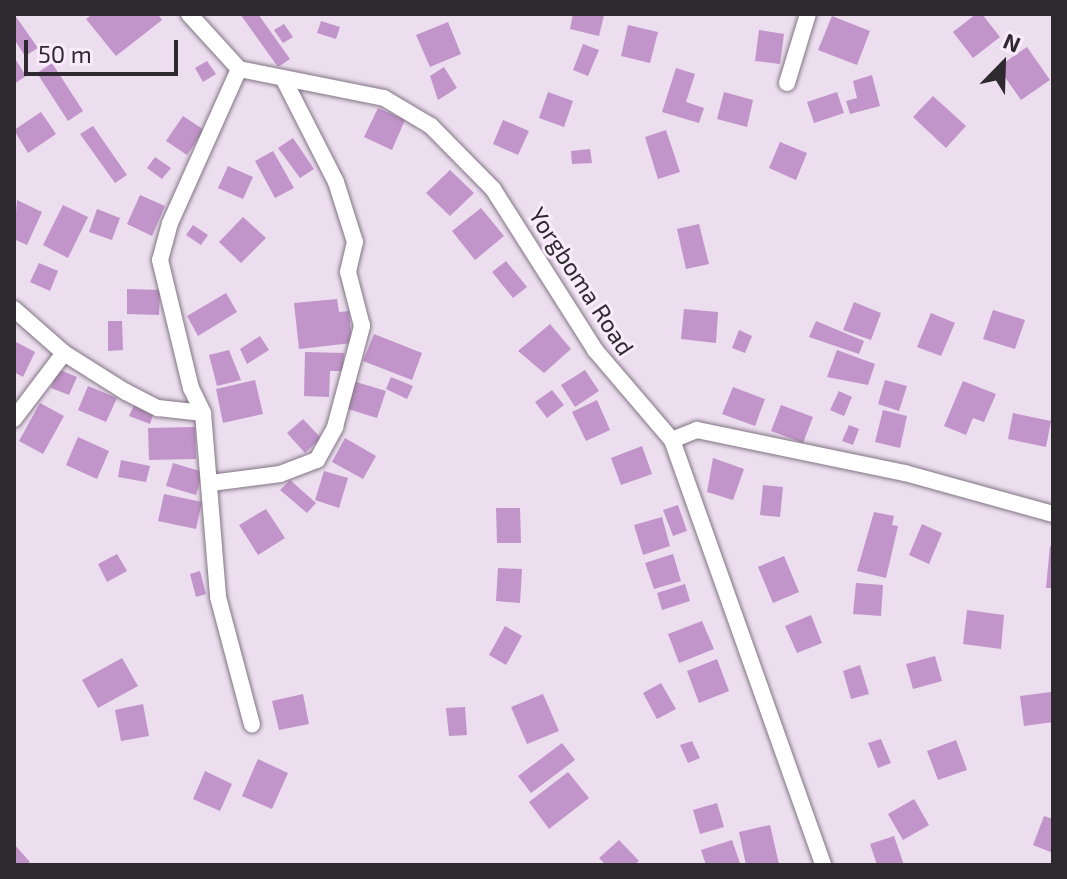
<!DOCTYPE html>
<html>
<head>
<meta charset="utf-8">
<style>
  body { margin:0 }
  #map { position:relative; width:1067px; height:879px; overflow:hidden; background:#ecdeef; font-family:"Exo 2",sans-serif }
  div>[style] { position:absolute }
  .building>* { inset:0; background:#c194ca }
  .roads { filter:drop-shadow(0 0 2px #817483) drop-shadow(0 0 2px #817483) }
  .street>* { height:16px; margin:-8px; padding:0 8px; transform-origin:8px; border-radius:8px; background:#fff }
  span { translate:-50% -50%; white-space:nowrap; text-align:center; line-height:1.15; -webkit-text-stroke:6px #f9ebfc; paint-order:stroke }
  .street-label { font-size:24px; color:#2e292f }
  .frame { position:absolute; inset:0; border:16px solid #2e292f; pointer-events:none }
  .north { position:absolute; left:963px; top:24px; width:80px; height:80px; -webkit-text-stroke:6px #f9ebfc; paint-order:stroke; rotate:23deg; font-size:22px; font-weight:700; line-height:32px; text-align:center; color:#2e292f }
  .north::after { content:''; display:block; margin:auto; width:28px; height:36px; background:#2e292f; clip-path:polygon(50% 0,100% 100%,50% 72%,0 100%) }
  .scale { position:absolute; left:24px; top:40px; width:154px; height:36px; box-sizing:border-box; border:4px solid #2e292f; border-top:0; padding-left:10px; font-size:24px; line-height:28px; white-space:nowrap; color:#2e292f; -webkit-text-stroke:6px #f9ebfc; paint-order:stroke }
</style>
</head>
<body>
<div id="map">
  <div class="building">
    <i style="clip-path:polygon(14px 14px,38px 48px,25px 56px,14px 39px)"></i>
    <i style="clip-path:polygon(93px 14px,158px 14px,162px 20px,116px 56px,86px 19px)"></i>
    <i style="clip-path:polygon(240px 14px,258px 14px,290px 59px,278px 67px)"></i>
    <i style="clip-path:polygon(573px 14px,604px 15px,599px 36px,570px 29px)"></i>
    <i style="clip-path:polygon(976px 14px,982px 14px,1000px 37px,973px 58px,953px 32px)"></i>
    <i style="clip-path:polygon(832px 16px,870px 31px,857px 65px,818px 50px)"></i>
    <i style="clip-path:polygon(321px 21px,340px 27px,336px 39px,317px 33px)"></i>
    <i style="clip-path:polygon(448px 22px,461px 54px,430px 67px,416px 35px)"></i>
    <i style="clip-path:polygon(284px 24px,293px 37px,283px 43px,274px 30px)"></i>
    <i style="clip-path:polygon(628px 25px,658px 32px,650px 63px,621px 56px)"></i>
    <i style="clip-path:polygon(759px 30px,784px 34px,780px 64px,755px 61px)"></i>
    <i style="clip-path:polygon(583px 44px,599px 50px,588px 76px,573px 70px)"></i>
    <i style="clip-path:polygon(1027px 47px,1050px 80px,1021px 100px,998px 67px)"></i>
    <i style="clip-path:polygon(14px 57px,26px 76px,14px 84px)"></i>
    <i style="clip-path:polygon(207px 61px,216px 74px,203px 82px,195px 68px)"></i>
    <i style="clip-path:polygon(52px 63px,83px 111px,68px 121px,37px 73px)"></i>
    <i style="clip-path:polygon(444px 67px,457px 88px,438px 100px,430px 76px)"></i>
    <i style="clip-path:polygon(676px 68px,695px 74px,686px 102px,704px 108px,699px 123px,662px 112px)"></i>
    <i style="clip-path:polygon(872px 75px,880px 106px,850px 114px,846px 101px,857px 98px,853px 81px)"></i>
    <i style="clip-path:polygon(548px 92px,573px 101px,564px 127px,539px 118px)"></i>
    <i style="clip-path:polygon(724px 92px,753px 100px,747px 127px,717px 119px)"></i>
    <i style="clip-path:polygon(837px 92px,844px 113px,814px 123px,807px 102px)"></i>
    <i style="clip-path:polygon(933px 96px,966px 126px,946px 148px,913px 117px)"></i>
    <i style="clip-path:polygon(378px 108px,405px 120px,392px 150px,364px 137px)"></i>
    <i style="clip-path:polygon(41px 112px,56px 134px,28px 153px,14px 130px)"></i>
    <i style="clip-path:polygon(183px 116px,204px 130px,187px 155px,166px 141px)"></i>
    <i style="clip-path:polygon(503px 120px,529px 131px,518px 155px,493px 144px)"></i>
    <i style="clip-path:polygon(93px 126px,127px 175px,115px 183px,80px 134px)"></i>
    <i style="clip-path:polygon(666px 130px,680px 172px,658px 179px,645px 137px)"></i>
    <i style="clip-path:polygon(293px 138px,314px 169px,300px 178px,278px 148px)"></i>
    <i style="clip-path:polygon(780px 142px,807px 153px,796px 180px,769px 168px)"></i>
    <i style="clip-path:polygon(590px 149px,592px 163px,572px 164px,571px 151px)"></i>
    <i style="clip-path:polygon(273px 151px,294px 188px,275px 198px,255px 161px)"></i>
    <i style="clip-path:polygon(155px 157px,171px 168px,162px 179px,147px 168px)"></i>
    <i style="clip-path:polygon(228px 166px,253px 177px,243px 199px,218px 188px)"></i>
    <i style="clip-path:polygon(450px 170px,474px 193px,450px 216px,426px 193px)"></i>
    <i style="clip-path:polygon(140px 195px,165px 206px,152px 236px,127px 224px)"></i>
    <i style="clip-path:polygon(17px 200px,42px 212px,27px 245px,14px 239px)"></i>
    <i style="clip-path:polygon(63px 205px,88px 217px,68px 258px,43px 245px)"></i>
    <i style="clip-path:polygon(481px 208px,504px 236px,475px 260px,452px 231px)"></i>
    <i style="clip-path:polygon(97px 209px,120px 218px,112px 240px,89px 232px)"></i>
    <i style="clip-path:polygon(243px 217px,266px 238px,241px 263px,219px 242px)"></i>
    <i style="clip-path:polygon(699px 224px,709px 264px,686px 269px,677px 229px)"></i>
    <i style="clip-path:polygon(193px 225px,208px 235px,201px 245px,186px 235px)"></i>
    <i style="clip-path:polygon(506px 261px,527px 287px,513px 298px,492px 272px)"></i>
    <i style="clip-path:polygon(39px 263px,58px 271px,50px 291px,30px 282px)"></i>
    <i style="clip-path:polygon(127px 289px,160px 290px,159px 315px,127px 314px)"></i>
    <i style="clip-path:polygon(226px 293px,237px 312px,198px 336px,187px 316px)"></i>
    <i style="clip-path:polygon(337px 299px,339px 312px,349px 311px,352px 343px,299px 349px,294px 303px)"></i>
    <i style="clip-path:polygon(854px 302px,881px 313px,871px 340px,843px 330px)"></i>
    <i style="clip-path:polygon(684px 309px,718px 312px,716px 343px,681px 339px)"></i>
    <i style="clip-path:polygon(993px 310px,1025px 320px,1015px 349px,983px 339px)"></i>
    <i style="clip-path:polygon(931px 313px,955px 323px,941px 356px,917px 347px)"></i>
    <i style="clip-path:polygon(108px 321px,122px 321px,123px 350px,108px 351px)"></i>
    <i style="clip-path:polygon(816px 321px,864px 341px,859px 354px,809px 337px)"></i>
    <i style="clip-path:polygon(550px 324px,571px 349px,544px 373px,518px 351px)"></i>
    <i style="clip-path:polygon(739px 330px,752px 336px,745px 353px,732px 348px)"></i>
    <i style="clip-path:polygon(374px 334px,422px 353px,412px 380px,363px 361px)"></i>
    <i style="clip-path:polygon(260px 336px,269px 350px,247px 364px,240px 349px)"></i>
    <i style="clip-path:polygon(14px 341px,35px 352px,23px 377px,14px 372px)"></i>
    <i style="clip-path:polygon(229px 350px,241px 380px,217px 386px,209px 355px)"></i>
    <i style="clip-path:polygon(837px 350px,875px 364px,868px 385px,827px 377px)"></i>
    <i style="clip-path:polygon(305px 352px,344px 353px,343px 371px,330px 371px,329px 397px,304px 396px)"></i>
    <i style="clip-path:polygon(58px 369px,77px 377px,69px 395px,51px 388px)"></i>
    <i style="clip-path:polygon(585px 370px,599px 391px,575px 407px,561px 385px)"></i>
    <i style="clip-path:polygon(391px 377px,413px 386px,407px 399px,386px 389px)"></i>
    <i style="clip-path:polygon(255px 380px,263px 414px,223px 423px,216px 389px)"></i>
    <i style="clip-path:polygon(885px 380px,907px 386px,899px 411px,878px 404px)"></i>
    <i style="clip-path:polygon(353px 381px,386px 391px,377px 418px,345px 408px)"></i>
    <i style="clip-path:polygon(963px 381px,996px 394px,984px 422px,973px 418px,966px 435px,944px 426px)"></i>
    <i style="clip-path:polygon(88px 386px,117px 398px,106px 422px,78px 410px)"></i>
    <i style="clip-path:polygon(733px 387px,765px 399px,755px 426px,722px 414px)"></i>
    <i style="clip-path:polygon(552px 390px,564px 405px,547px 418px,535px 402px)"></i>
    <i style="clip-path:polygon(839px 391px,852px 397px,844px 416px,830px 410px)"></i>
    <i style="clip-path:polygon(597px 400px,610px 430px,586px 441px,572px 412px)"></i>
    <i style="clip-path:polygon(40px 403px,64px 416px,43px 454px,19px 441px)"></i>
    <i style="clip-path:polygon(134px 405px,154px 412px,150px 424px,129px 416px)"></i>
    <i style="clip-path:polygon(781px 405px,813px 417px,803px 443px,771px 431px)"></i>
    <i style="clip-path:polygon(883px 410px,907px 416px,900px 448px,875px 442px)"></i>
    <i style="clip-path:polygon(1013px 413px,1051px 421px,1046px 447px,1008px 439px)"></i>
    <i style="clip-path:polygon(303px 419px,321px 438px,305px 453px,287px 433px)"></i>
    <i style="clip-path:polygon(849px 425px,859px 429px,853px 445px,842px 441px)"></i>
    <i style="clip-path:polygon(195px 427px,196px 459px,149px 460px,148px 428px)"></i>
    <i style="clip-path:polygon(78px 437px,109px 451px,97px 479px,66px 465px)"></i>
    <i style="clip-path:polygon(345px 438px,376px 456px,363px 479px,332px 462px)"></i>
    <i style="clip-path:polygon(642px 446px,652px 474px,621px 485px,611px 458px)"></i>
    <i style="clip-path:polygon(713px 458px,744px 469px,733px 500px,707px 492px)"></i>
    <i style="clip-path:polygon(121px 460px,150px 466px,146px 482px,118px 477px)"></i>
    <i style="clip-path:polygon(173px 463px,203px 472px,196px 495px,166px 486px)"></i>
    <i style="clip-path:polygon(324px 471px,348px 478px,339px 508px,315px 500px)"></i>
    <i style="clip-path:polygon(290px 480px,316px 503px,307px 513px,280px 490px)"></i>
    <i style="clip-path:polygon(763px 485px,783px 487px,780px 517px,760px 515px)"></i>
    <i style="clip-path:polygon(164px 494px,202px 502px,196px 529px,158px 521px)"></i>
    <i style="clip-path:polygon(678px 505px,687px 531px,673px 536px,663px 510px)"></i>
    <i style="clip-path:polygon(496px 508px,520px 508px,521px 543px,497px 543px)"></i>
    <i style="clip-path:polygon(266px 509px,285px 538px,258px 555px,239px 525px)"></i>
    <i style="clip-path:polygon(874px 512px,894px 516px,892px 525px,898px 526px,886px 578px,857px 571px)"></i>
    <i style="clip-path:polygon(662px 517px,670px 546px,643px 555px,634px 525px)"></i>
    <i style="clip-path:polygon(922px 524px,942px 533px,929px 564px,909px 555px)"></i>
    <i style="clip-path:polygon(1050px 546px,1053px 547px,1053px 588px,1046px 588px)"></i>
    <i style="clip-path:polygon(117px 554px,127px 571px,107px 582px,98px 564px)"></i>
    <i style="clip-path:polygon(673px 554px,681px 581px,654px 589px,645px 563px)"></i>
    <i style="clip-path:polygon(784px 556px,799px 592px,773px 603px,758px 567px)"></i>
    <i style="clip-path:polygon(498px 568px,522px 569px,520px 603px,496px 601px)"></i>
    <i style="clip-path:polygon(200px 571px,206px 594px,196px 597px,190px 574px)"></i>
    <i style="clip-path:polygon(856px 583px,883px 585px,881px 616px,853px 614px)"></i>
    <i style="clip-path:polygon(685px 584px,690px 601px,662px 610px,657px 593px)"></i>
    <i style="clip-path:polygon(967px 610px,1004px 615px,1001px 649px,963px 644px)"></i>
    <i style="clip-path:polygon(811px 615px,822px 643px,797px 653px,785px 626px)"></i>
    <i style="clip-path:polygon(702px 621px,714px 649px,679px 663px,668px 634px)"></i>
    <i style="clip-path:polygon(505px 626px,522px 636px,506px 665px,489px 655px)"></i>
    <i style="clip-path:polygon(935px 656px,942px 681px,913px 689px,906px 664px)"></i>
    <i style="clip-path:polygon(122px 658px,138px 686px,98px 708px,82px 680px)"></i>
    <i style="clip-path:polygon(717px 659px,729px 691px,699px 703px,687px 671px)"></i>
    <i style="clip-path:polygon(860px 665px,869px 694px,851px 699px,843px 671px)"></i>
    <i style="clip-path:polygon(661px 683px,676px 709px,657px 719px,643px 693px)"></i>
    <i style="clip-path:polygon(1051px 692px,1053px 722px,1024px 726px,1020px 696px)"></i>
    <i style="clip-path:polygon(303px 694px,309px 724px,279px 730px,272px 701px)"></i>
    <i style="clip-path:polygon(543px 694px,559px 731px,527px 744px,511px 707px)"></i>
    <i style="clip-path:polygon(143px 704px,149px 736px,121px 741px,115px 710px)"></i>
    <i style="clip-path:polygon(465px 707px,467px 735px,449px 736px,446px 708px)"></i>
    <i style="clip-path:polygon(881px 739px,891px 763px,878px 768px,868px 743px)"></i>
    <i style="clip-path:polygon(956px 740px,967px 770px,938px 780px,927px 751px)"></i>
    <i style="clip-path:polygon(692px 741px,700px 758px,688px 763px,680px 745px)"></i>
    <i style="clip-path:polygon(562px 743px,575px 760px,531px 793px,518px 776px)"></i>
    <i style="clip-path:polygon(258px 759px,288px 773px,272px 809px,242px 796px)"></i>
    <i style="clip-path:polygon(205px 771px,232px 784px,220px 811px,193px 799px)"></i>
    <i style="clip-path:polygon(568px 772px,589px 798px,549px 829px,529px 802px)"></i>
    <i style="clip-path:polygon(914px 799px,929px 825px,903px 840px,888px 814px)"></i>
    <i style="clip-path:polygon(717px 803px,724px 827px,700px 834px,693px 810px)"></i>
    <i style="clip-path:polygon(1044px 816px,1053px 819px,1053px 853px,1033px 845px)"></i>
    <i style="clip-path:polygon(770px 825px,779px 864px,746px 865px,739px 832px)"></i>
    <i style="clip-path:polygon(894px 836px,904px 865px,877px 865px,870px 844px)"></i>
    <i style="clip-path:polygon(619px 840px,639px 861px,634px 865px,606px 865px,599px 858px)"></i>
    <i style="clip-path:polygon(732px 840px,740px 863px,706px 865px,701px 850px)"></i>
    <i style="clip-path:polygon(14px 844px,30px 862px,26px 865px,14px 865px)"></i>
  </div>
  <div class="roads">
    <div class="street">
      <i style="left:189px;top:14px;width:74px;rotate:47.7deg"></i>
      <i style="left:239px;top:69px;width:148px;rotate:11.3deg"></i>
      <i style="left:384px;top:98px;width:55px;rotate:30.8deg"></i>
      <i style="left:431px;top:126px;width:88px;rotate:45.5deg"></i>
      <i style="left:493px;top:189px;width:191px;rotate:57.6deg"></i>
      <i style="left:595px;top:350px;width:118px;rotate:49.5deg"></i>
      <i style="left:672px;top:440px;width:451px;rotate:70.4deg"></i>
      <i style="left:239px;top:69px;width:169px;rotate:114.1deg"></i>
      <i style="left:170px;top:223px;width:38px;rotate:105deg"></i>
      <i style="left:160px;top:260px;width:132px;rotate:76.4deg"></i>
      <i style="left:191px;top:388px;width:28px;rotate:64deg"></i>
      <i style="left:203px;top:413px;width:185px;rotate:85.3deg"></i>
      <i style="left:218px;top:597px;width:132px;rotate:75.1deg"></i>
      <i style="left:787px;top:83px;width:72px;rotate:-73.1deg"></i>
      <i style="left:14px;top:309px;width:67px;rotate:41.3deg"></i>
      <i style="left:64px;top:353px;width:73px;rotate:32.2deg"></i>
      <i style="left:126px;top:392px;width:36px;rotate:27deg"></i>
      <i style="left:158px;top:408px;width:45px;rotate:6.3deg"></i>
      <i style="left:14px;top:419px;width:83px;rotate:-52.9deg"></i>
      <i style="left:672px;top:440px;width:27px;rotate:-22deg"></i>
      <i style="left:697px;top:430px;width:212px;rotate:11.7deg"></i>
      <i style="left:905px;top:473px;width:154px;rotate:15.5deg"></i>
      <i style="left:211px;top:483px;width:70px;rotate:-7.4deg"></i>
      <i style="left:280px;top:474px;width:40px;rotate:-21deg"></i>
      <i style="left:317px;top:460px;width:38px;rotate:-61deg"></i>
      <i style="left:335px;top:427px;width:105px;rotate:-75deg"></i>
      <i style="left:362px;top:326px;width:56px;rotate:-104.5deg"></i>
      <i style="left:348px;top:272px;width:31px;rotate:-77deg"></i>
      <i style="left:355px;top:242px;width:63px;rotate:-107.6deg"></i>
      <i style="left:336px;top:182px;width:114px;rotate:-117deg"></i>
    </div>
  </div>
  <div class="street-label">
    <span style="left:582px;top:281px;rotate:57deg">Yorgboma Road</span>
  </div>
  <div class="frame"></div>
  <div class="north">N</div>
  <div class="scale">50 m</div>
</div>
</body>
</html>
